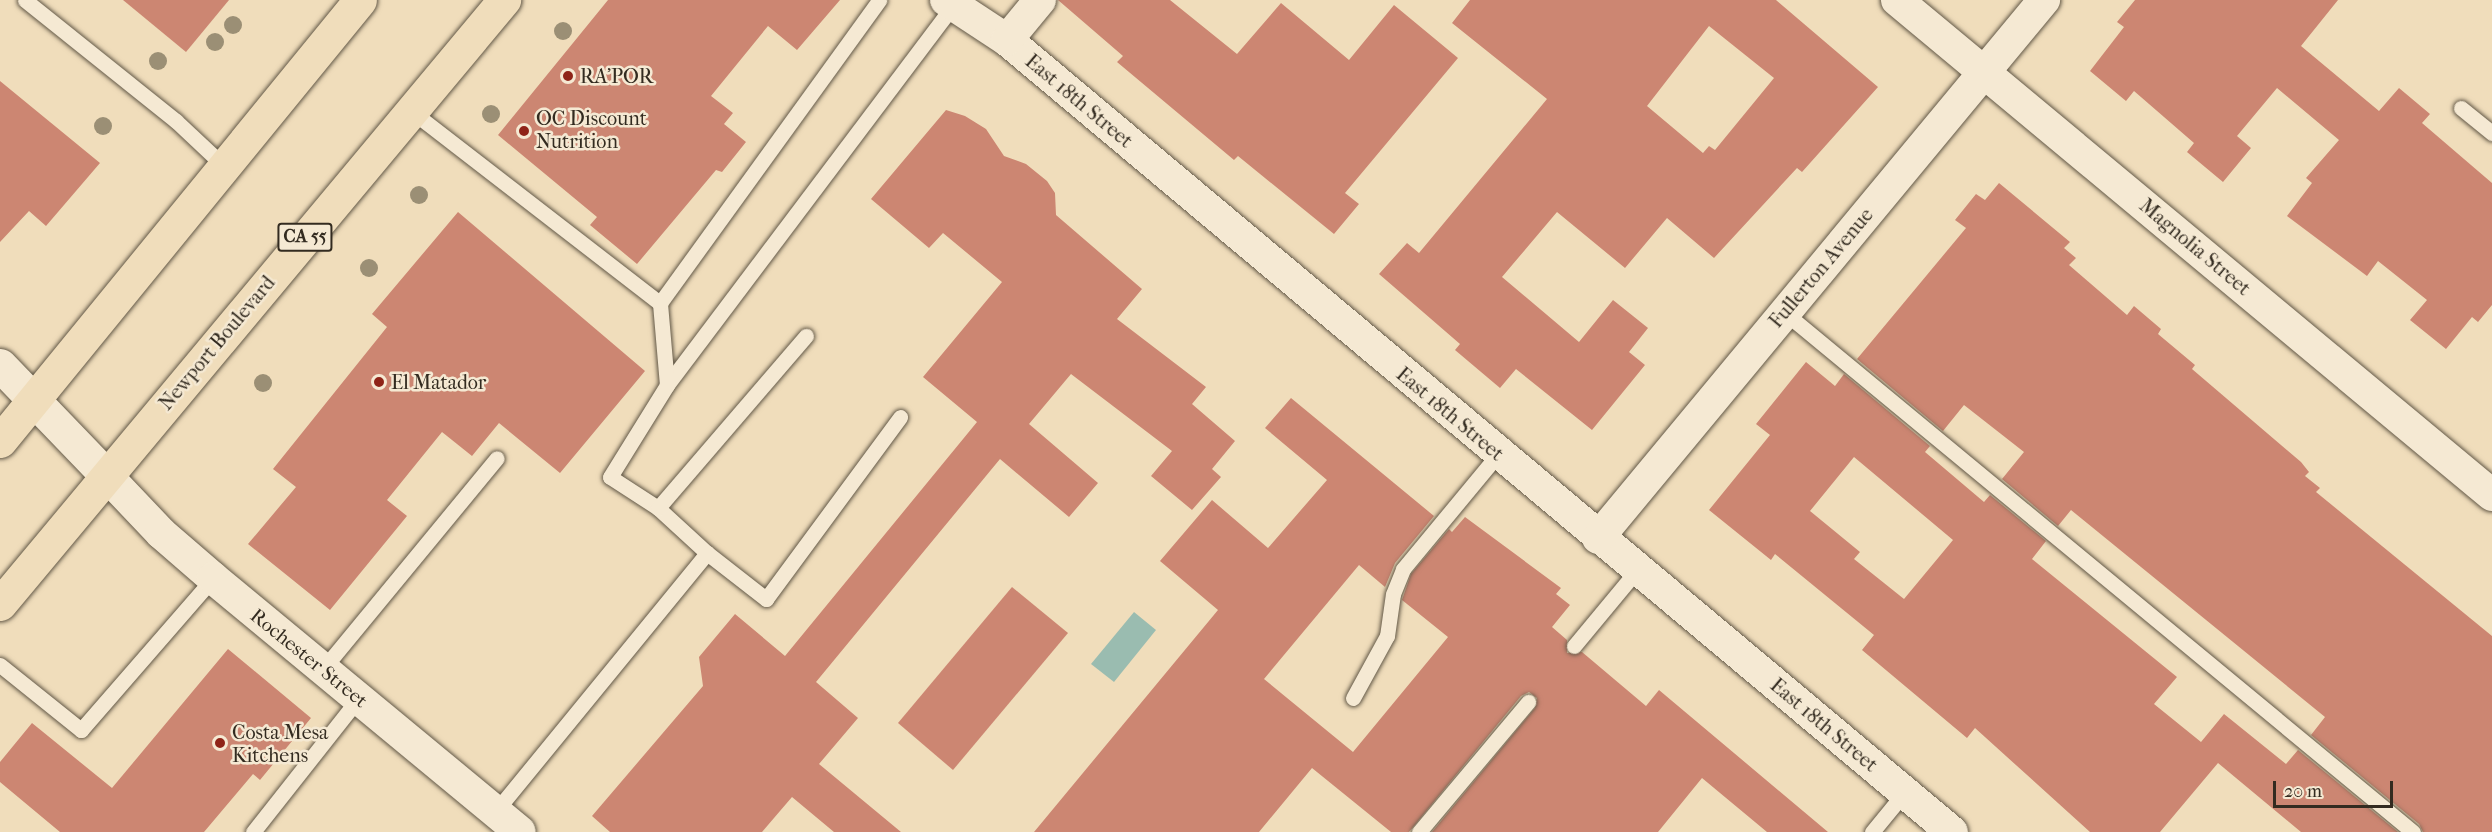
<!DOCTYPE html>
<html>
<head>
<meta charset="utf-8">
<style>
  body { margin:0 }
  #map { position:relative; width:2492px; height:832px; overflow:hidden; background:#f0ddbb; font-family:"IM FELL French Canon",serif }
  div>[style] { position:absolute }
  .water>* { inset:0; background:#9abcb0 }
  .building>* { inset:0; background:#cc8672 }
  .roads { filter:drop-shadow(0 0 2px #625847) drop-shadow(0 0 2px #625847) }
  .service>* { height:15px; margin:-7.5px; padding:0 7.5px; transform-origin:7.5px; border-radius:7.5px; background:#f5e9d3 }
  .minor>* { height:32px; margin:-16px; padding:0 16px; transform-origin:16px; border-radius:16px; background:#f5e9d3 }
  .tertiary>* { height:33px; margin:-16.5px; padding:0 16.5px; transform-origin:16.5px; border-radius:16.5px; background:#f5e9d3 }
  .trunk>* { height:33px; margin:-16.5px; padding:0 16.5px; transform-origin:16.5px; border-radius:16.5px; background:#f0ddbb }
  .trees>* { width:18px; height:18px; margin:-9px; border-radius:50%; background:#9b8f75 }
  .dots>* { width:16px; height:16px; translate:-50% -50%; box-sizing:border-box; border:3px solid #f5e9d3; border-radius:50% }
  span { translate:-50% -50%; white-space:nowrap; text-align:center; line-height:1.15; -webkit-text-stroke:5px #f5e9d3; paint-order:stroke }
  .shield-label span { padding:2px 4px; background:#f5e9d3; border:2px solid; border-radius:4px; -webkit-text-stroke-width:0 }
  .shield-label { font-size:18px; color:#332b20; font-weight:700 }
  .poi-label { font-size:20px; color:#332b20 }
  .left { translate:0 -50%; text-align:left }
  .street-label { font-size:20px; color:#332b20 }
  .scale { position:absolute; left:2273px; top:781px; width:120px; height:27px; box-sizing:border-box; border:3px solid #332b20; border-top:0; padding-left:8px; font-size:18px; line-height:21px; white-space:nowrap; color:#332b20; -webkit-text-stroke:4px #f5e9d3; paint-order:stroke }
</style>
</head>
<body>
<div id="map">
  <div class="water">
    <i style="clip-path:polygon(1134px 612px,1156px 630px,1114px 682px,1091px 664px)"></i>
  </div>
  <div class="building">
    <i style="clip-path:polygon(123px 0,229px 0,186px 52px)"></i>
    <i style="clip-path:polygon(608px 0,840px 0,797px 50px,768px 26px,711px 96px,733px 113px,724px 124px,746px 142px,722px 172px,716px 170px,637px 264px,590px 225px,597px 217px,498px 135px)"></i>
    <i style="clip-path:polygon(1058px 0,1170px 0,1237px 54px,1281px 3px,1349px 60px,1394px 5px,1458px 58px,1345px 193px,1359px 204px,1334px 234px,1238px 156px,1234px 160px,1117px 62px,1123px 56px)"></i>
    <i style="clip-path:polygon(evenodd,1470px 0,1776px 0,1878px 87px,1802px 172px,1797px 168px,1714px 258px,1667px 218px,1625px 268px,1557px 212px,1502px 277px,1579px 342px,1613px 300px,1648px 328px,1629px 352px,1645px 365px,1592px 430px,1516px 369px,1500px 388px,1455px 350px,1460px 344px,1379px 274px,1407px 243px,1419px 253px,1547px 99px,1452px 23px,1470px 0,1709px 26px,1774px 78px,1715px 150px,1709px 146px,1703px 153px,1647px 106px,1709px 26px)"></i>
    <i style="clip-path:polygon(2135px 0,2338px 0,2301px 46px,2379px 111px,2399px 88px,2430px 114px,2422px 123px,2492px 183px,2492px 305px,2478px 322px,2472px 317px,2446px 349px,2410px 320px,2427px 300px,2378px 261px,2367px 276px,2287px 216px,2312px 183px,2306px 178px,2339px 140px,2277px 88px,2237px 136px,2251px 148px,2223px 182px,2187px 152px,2194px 143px,2134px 91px,2126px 101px,2090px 71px,2124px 27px,2117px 22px)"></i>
    <i style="clip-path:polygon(0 81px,100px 163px,46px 226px,29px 211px,0 242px)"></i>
    <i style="clip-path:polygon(946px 110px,965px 116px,986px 129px,1004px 156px,1026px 164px,1047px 181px,1055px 193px,1056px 215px,1142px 289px,1117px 319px,1206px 387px,1192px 404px,1235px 441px,1212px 469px,1221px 477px,1192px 510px,1151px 476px,1172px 451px,1071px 374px,1029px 424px,1098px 483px,1069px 517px,1000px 459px,816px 682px,858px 718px,819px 764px,901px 832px,834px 832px,792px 797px,762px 832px,610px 832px,592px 816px,703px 686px,699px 657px,735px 614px,785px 656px,977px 422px,923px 377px,1002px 282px,943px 233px,929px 248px,871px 199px)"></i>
    <i style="clip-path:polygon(1999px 183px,2070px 242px,2064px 248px,2076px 258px,2069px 265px,2127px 315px,2134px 306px,2161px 329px,2158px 334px,2195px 365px,2192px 369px,2301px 462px,2309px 472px,2305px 476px,2320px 488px,2316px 492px,2492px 636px,2492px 832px,2423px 832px,2419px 824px,2311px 735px,2325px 717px,2071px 510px,2058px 526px,2002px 479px,2024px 452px,1964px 405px,1943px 431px,1857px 359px,1966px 228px,1955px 220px,1976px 194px,1985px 200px)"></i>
    <i style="clip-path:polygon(458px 212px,645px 371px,560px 473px,499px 423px,472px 456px,442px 432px,387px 500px,407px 516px,330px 610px,248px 544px,296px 487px,273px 469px,387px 327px,372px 314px)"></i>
    <i style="clip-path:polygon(evenodd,1806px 362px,1835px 386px,1844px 374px,1930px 446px,1925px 452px,1984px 502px,1990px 495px,2046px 541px,2032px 559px,2177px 677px,2154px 704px,2201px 742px,2224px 714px,2286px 764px,2298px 750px,2398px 832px,2301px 832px,2218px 763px,2160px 832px,2090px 832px,1975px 728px,1967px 738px,1862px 650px,1874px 635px,1775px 554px,1771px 560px,1709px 510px,1770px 435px,1756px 424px,1806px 362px,1854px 457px,1953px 540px,1904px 599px,1854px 559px,1860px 552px,1810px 511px,1854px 457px)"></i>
    <i style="clip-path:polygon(1291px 398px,1434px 516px,1395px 563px,1385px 587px,1359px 565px,1264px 679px,1353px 752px,1448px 637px,1402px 600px,1411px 574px,1449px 529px,1452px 532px,1465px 517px,1561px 588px,1556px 594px,1570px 605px,1552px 627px,1567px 640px,1567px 653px,1582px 652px,1646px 706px,1659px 690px,1828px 832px,1767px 832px,1702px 778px,1658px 832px,1432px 832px,1535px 708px,1537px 698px,1529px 692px,1521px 696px,1409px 832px,1391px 832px,1312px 768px,1259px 832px,1034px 832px,1218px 610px,1160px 561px,1212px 500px,1268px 548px,1327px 480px,1265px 428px)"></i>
    <i style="clip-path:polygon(1012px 587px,1068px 633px,953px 770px,898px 723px)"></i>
    <i style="clip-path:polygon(228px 649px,311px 718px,260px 780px,253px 774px,204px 832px,60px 832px,0 782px,0 762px,32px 723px,112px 788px)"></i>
  </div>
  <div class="roads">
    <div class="service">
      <i style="left:25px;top:0;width:193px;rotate:38.7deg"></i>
      <i style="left:176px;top:121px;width:66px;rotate:43.2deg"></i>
      <i style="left:2461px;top:108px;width:40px;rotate:39deg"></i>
      <i style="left:410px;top:110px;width:316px;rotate:37.7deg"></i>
      <i style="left:1784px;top:312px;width:816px;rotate:39.58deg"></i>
      <i style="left:667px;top:385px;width:475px;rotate:-53deg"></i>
      <i style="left:658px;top:508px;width:57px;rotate:-147.1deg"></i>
      <i style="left:610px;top:477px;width:108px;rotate:-58.2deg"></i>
      <i style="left:667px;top:385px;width:82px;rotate:-94.9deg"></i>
      <i style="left:660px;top:303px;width:374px;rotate:-54.1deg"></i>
      <i style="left:707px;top:553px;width:75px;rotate:37.9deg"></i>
      <i style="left:766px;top:599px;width:226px;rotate:-53.6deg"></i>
      <i style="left:1574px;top:646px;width:99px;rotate:-50.3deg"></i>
      <i style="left:0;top:665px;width:104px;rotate:38.7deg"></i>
      <i style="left:81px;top:730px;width:201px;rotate:-49deg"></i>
      <i style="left:323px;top:669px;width:273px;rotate:-50.5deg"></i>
      <i style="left:1353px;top:698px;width:71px;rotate:-61.3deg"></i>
      <i style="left:1387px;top:636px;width:42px;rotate:-81.9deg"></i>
      <i style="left:1393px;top:594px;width:27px;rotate:-68deg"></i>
      <i style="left:1403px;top:569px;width:149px;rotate:-50.4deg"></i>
      <i style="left:495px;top:812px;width:335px;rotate:-50.7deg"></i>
      <i style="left:707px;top:553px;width:67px;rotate:-137.4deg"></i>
      <i style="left:658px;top:508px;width:227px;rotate:-49.3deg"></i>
      <i style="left:253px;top:832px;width:171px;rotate:-51.7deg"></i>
      <i style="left:1419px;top:832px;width:170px;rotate:-50deg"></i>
      <i style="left:1872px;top:832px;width:50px;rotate:-50.6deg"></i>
    </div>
    <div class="minor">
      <i style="left:946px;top:0;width:73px;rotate:33.3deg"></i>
      <i style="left:1007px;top:40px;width:1233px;rotate:39.97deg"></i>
      <i style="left:1897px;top:0;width:774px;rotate:39.76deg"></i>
      <i style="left:1007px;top:40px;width:52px;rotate:-50.5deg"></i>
      <i style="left:106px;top:475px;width:80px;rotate:46.5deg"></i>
      <i style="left:161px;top:533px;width:69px;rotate:40.9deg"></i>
      <i style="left:213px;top:578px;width:398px;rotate:39.6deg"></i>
      <i style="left:1598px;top:538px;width:699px;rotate:-50.34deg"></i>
    </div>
    <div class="tertiary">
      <i style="left:0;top:365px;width:153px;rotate:46.1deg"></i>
    </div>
    <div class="trunk">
      <i style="left:0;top:441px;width:569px;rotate:-50.77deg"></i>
      <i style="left:0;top:604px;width:787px;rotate:-50.16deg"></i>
    </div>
  </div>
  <div class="trees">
    <i style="left:233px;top:25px"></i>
    <i style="left:563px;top:31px"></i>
    <i style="left:215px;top:42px"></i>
    <i style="left:158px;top:61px"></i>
    <i style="left:491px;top:114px"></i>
    <i style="left:103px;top:126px"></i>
    <i style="left:419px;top:195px"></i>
    <i style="left:369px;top:268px"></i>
    <i style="left:263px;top:383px"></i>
  </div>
  <div class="dots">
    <i style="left:568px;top:76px;background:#8f2418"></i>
    <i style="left:524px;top:131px;background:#8f2418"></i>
    <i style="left:379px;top:382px;background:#8f2418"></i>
    <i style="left:220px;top:743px;background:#8f2418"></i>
  </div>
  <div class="shield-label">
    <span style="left:305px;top:237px">CA 55</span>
  </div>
  <div class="poi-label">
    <span class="left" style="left:580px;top:76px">RA'POR</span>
    <span class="left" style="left:536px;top:130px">OC Discount<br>Nutrition</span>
    <span class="left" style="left:391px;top:382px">El Matador</span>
    <span class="left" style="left:232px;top:744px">Costa Mesa<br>Kitchens</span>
  </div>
  <div class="street-label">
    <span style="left:1079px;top:101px;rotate:40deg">East 18th Street</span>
    <span style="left:2195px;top:247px;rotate:40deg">Magnolia Street</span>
    <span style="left:1821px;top:268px;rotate:-50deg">Fullerton Avenue</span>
    <span style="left:217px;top:343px;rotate:-50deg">Newport Boulevard</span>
    <span style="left:1450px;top:414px;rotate:40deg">East 18th Street</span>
    <span style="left:309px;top:658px;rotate:39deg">Rochester Street</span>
    <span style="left:1824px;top:725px;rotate:40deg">East 18th Street</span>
  </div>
  <div class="scale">20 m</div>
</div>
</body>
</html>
